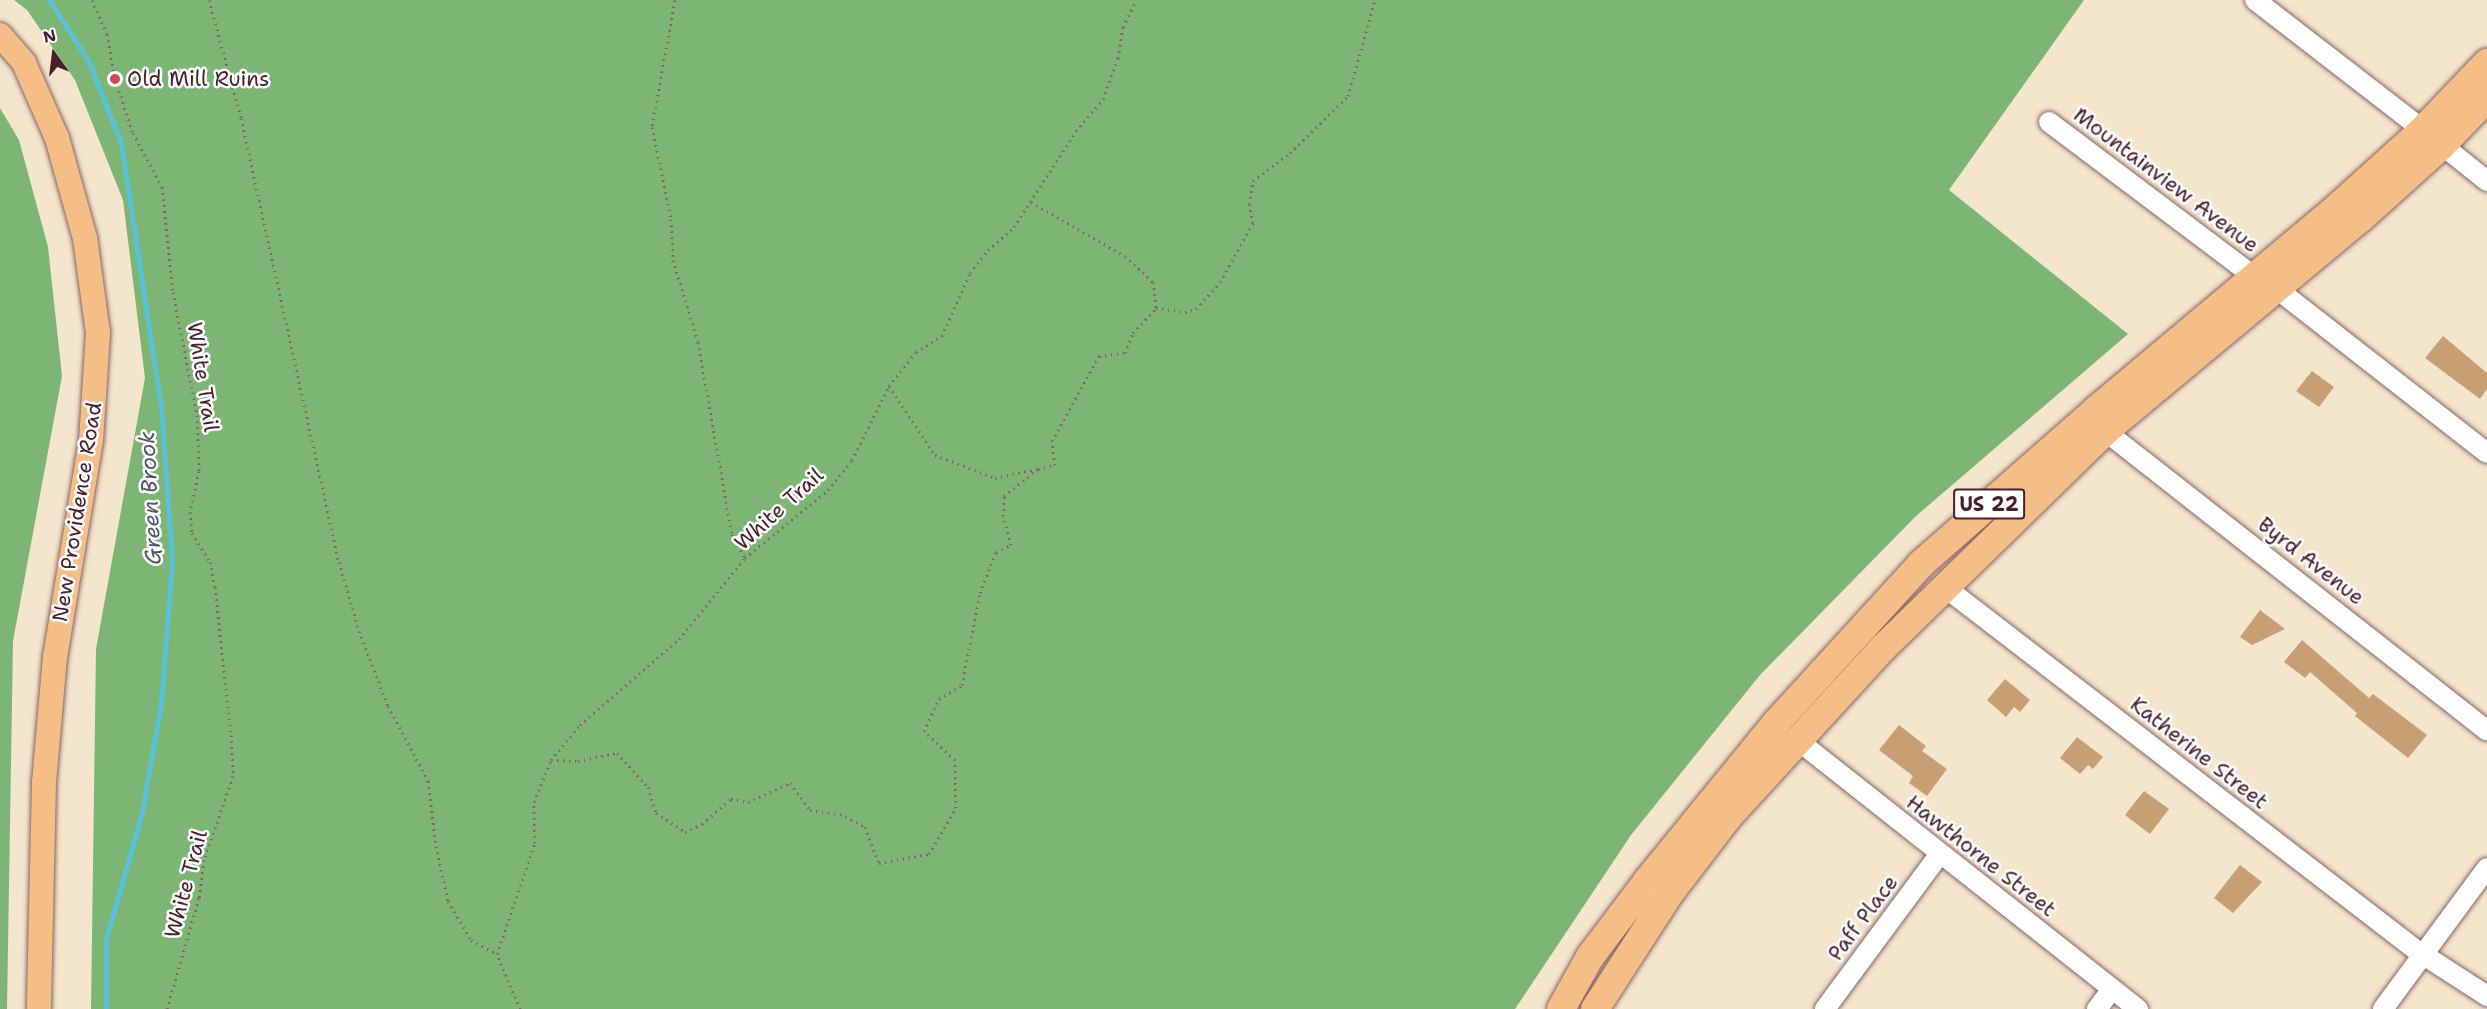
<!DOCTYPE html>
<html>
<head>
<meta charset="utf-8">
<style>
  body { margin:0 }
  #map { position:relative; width:2487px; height:1009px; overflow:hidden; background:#f4e5cd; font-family:"Shantell Sans",sans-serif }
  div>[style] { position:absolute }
  .forest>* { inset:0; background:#7db674 }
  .stream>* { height:5px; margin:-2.5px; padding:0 2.5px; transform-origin:2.5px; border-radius:2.5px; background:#5ac2d7 }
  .building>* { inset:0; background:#c69f75 }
  .path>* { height:3px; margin-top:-1.5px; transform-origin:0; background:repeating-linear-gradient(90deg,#866464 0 1.5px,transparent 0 6px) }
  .roads { filter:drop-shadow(0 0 2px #866464) drop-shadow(0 0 2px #866464) }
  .minor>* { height:20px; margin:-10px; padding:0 10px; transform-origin:10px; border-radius:10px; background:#fff }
  .major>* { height:24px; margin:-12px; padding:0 12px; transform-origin:12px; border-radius:12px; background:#f6be87 }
  .highway>* { height:28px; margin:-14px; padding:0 14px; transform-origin:14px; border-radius:14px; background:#f6be87 }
  .dots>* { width:16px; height:16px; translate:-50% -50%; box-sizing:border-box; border:3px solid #fff; border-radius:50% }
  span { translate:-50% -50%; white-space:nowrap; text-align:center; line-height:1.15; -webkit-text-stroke:5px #fff; paint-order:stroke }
  .shield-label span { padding:2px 4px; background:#fff; border:2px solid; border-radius:4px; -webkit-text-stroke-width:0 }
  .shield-label { font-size:20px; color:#4a1f2b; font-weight:700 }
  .poi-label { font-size:21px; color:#4a1f2b }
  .left { translate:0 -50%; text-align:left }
  .street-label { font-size:21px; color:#4a1f2b }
  .water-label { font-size:22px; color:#505867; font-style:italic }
  .north { position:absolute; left:24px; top:24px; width:60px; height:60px; -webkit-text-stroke:4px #fff; paint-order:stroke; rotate:346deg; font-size:16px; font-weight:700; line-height:24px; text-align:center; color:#4a1f2b }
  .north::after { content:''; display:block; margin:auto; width:21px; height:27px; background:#4a1f2b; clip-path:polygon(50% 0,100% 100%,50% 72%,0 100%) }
</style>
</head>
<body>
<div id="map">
  <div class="forest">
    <i style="clip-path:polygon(14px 0,2084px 0,1949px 190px,2128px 334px,1916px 516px,1760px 675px,1631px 835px,1515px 1009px,91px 1009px,96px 649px,145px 378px,123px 200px,75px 80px,27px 10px)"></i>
    <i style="clip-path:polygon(0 108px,19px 140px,48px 247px,62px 376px,13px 641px,7px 1009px,0 1009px)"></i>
  </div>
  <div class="stream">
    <i style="left:49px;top:0;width:74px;rotate:57.2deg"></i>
    <i style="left:89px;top:62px;width:87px;rotate:68.4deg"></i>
    <i style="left:121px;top:143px;width:266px;rotate:81.4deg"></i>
    <i style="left:161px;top:406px;width:155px;rotate:85.9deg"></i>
    <i style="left:172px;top:561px;width:142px;rotate:94.4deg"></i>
    <i style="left:161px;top:703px;width:111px;rotate:99.9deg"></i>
    <i style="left:142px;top:812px;width:132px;rotate:105.8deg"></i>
    <i style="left:106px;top:939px;width:70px;rotate:90deg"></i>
  </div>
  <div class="building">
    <i style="clip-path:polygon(2443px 336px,2487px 373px,2487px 389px,2480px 399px,2425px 358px)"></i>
    <i style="clip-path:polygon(2312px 371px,2334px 387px,2319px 407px,2296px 391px)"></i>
    <i style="clip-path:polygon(2260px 610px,2285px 629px,2252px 645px,2240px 637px)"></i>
    <i style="clip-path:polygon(2302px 640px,2369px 698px,2373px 694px,2427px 735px,2408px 758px,2355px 716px,2357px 713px,2310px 672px,2305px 678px,2284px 662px)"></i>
    <i style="clip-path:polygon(2005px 679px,2030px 700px,2020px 712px,2014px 707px,2006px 717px,1987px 700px)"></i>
    <i style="clip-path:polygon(1899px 725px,1926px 746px,1922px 751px,1947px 769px,1927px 796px,1909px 783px,1913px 776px,1879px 750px)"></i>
    <i style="clip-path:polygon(2077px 737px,2103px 757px,2093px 769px,2088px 765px,2080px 774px,2060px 758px)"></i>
    <i style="clip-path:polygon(2144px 791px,2169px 809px,2150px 834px,2125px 815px)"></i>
    <i style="clip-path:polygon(2240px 865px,2262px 882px,2233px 913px,2214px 898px)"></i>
  </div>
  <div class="path">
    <i style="left:92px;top:0;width:37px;rotate:66deg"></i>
    <i style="left:107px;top:34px;width:46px;rotate:79.9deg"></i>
    <i style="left:115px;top:79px;width:57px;rotate:71.6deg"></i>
    <i style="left:133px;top:133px;width:61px;rotate:61.8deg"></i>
    <i style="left:162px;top:187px;width:106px;rotate:84deg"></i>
    <i style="left:173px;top:292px;width:125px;rotate:79deg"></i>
    <i style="left:197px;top:415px;width:56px;rotate:88deg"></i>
    <i style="left:199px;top:471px;width:42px;rotate:102.4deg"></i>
    <i style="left:190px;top:512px;width:21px;rotate:85deg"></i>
    <i style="left:192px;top:533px;width:34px;rotate:58deg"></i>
    <i style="left:210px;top:562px;width:25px;rotate:79deg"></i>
    <i style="left:215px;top:587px;width:149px;rotate:83.8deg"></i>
    <i style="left:231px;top:735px;width:41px;rotate:87.2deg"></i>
    <i style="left:233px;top:776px;width:89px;rotate:109deg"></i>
    <i style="left:204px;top:860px;width:38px;rotate:97deg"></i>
    <i style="left:199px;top:898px;width:116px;rotate:106.1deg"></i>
    <i style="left:209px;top:0;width:122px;rotate:74.8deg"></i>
    <i style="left:241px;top:118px;width:455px;rotate:77.6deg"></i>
    <i style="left:339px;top:562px;width:72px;rotate:73.8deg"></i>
    <i style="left:359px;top:631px;width:80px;rotate:68.9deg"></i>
    <i style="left:388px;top:706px;width:85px;rotate:61.9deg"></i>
    <i style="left:428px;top:781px;width:65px;rotate:83deg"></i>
    <i style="left:436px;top:846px;width:56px;rotate:77.7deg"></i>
    <i style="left:448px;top:901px;width:45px;rotate:59.5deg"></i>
    <i style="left:471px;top:940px;width:30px;rotate:28deg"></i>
    <i style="left:675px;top:0;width:129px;rotate:100.3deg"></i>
    <i style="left:652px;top:127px;width:94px;rotate:78.3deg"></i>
    <i style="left:671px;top:219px;width:41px;rotate:87.2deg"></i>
    <i style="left:673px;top:260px;width:86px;rotate:73deg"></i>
    <i style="left:698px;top:342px;width:195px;rotate:80deg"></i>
    <i style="left:732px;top:534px;width:27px;rotate:62deg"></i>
    <i style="left:1031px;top:202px;width:108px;rotate:29.9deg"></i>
    <i style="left:1125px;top:256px;width:38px;rotate:43deg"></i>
    <i style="left:1153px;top:282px;width:26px;rotate:83deg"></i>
    <i style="left:889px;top:386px;width:83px;rotate:56.3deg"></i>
    <i style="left:935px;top:455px;width:64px;rotate:21deg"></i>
    <i style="left:995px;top:478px;width:43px;rotate:-12.1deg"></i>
    <i style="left:551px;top:760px;width:27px;rotate:2deg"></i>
    <i style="left:578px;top:761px;width:40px;rotate:-12deg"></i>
    <i style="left:617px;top:753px;width:46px;rotate:47.6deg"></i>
    <i style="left:648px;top:787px;width:27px;rotate:73deg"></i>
    <i style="left:656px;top:813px;width:35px;rotate:33deg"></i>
    <i style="left:685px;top:832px;width:19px;rotate:-25deg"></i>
    <i style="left:702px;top:824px;width:38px;rotate:-41deg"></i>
    <i style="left:731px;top:799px;width:17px;rotate:10deg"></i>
    <i style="left:748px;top:802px;width:46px;rotate:-24.3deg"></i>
    <i style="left:790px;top:783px;width:34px;rotate:53deg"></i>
    <i style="left:810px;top:810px;width:30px;rotate:8deg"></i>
    <i style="left:840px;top:814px;width:28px;rotate:27deg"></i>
    <i style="left:865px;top:827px;width:39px;rotate:69deg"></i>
    <i style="left:879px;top:863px;width:51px;rotate:-10.2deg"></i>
    <i style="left:929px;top:854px;width:53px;rotate:-59.6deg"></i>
    <i style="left:956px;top:808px;width:48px;rotate:-91.2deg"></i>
    <i style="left:955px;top:760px;width:42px;rotate:-136.9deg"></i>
    <i style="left:924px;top:731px;width:35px;rotate:-65deg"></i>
    <i style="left:939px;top:699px;width:27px;rotate:-31deg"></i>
    <i style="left:962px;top:685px;width:94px;rotate:-78.9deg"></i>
    <i style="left:980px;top:593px;width:44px;rotate:-68.7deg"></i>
    <i style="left:996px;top:552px;width:17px;rotate:-25deg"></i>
    <i style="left:1011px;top:545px;width:30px;rotate:-105deg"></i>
    <i style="left:1003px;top:516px;width:20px;rotate:-87deg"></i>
    <i style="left:1004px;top:496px;width:43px;rotate:-38.5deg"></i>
    <i style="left:1038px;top:469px;width:17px;rotate:-13deg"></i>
    <i style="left:1055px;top:465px;width:24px;rotate:-97deg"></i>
    <i style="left:1052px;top:441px;width:97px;rotate:-61.1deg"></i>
    <i style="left:1099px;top:356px;width:26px;rotate:-7deg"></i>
    <i style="left:1125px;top:353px;width:22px;rotate:-68deg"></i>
    <i style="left:1133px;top:333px;width:34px;rotate:-47deg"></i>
    <i style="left:1156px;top:308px;width:29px;rotate:8deg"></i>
    <i style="left:1185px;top:312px;width:11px;rotate:-15deg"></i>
    <i style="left:1196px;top:309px;width:36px;rotate:-48deg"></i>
    <i style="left:1220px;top:282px;width:68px;rotate:-60.8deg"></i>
    <i style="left:1253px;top:223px;width:19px;rotate:-102deg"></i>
    <i style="left:1249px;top:204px;width:23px;rotate:-80deg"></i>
    <i style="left:1253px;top:181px;width:46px;rotate:-37.1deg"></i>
    <i style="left:1290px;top:153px;width:81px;rotate:-44.5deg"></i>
    <i style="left:1348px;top:96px;width:100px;rotate:-74.3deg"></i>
    <i style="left:520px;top:1009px;width:60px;rotate:-112.7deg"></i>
    <i style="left:497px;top:954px;width:117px;rotate:-71.1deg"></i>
    <i style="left:535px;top:843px;width:41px;rotate:-91.4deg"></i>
    <i style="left:534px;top:802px;width:45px;rotate:-68deg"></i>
    <i style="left:551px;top:760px;width:45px;rotate:-50.4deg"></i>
    <i style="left:580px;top:725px;width:131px;rotate:-41deg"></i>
    <i style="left:679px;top:639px;width:104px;rotate:-50.8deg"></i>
    <i style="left:745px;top:558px;width:107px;rotate:-39.3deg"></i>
    <i style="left:828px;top:490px;width:38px;rotate:-51deg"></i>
    <i style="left:852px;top:460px;width:83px;rotate:-63.4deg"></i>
    <i style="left:889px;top:386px;width:43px;rotate:-51.5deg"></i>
    <i style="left:916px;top:352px;width:31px;rotate:-32deg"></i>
    <i style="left:942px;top:336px;width:69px;rotate:-66deg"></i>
    <i style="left:970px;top:273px;width:29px;rotate:-52deg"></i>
    <i style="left:988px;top:250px;width:35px;rotate:-41deg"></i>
    <i style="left:1014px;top:227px;width:114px;rotate:-57.1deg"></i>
    <i style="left:1076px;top:131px;width:42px;rotate:-49.8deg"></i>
    <i style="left:1103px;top:99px;width:44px;rotate:-69.9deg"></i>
    <i style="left:1118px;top:58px;width:31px;rotate:-81deg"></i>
    <i style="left:1123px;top:27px;width:30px;rotate:-64deg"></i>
  </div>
  <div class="roads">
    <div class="minor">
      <i style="left:2255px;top:0;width:212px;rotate:37.7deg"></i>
      <i style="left:2049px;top:122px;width:258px;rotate:37deg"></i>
      <i style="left:2442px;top:145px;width:58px;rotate:38.7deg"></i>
      <i style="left:2277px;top:289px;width:266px;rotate:38deg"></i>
      <i style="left:2105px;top:431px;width:485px;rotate:38.1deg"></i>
      <i style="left:1946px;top:588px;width:593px;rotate:37.6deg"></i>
      <i style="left:2416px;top:950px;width:85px;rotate:32.9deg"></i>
      <i style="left:1796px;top:739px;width:436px;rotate:38.3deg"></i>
      <i style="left:1825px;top:1009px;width:192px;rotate:-53.5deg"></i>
      <i style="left:2097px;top:1009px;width:25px;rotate:-53deg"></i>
      <i style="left:2383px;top:1009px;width:175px;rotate:-53.6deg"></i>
    </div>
    <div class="major">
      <i style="left:0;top:35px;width:37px;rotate:49deg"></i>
      <i style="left:24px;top:63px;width:82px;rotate:66.3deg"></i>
      <i style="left:57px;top:138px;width:104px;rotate:74.4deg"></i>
      <i style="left:85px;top:238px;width:96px;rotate:82.2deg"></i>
      <i style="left:98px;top:333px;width:107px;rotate:93.7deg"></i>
      <i style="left:91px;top:440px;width:220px;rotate:99.4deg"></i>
      <i style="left:55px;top:657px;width:125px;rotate:95deg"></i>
      <i style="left:44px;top:782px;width:227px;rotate:91.3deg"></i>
    </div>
    <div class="highway">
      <i style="left:1561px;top:1009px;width:60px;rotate:-60.9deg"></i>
      <i style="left:1590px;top:957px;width:96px;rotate:-53deg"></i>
      <i style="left:1648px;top:880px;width:203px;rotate:-50.8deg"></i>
      <i style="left:1776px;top:723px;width:215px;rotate:-47.6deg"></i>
      <i style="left:1921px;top:564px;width:233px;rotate:-41.3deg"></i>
      <i style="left:2096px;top:410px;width:317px;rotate:-40deg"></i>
      <i style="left:2339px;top:206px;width:113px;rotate:-42.1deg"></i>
      <i style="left:2423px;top:130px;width:93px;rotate:-46.3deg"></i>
      <i style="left:1595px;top:1009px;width:137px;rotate:-57.2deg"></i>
      <i style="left:1669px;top:894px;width:97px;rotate:-52.5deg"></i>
      <i style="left:1728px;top:817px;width:229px;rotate:-47.5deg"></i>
      <i style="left:1883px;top:648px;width:310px;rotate:-44.3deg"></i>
      <i style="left:2105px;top:431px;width:333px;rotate:-39.8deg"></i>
      <i style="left:2361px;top:218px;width:109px;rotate:-42deg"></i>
      <i style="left:2442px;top:145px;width:65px;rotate:-46.2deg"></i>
    </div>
  </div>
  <div class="dots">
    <i style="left:115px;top:79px;background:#d1495b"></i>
  </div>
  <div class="shield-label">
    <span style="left:1989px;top:504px">US 22</span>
  </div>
  <div class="poi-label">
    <span class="left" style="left:127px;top:79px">Old Mill Ruins</span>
  </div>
  <div class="street-label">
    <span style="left:2166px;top:180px;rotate:37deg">Mountainview Avenue</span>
    <span style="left:203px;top:377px;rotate:81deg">White Trail</span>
    <span style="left:779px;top:509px;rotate:-42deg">White Trail</span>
    <span style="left:77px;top:512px;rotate:-81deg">New Providence Road</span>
    <span style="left:2311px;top:561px;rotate:38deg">Byrd Avenue</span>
    <span style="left:2199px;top:753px;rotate:38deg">Katherine Street</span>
    <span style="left:1981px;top:856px;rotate:38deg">Hawthorne Street</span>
    <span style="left:186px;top:884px;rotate:-75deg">White Trail</span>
    <span style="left:1863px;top:918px;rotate:-53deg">Paff Place</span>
  </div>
  <div class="water-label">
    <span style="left:150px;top:498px;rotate:-93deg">Green Brook</span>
  </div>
  <div class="north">N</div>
</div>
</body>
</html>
